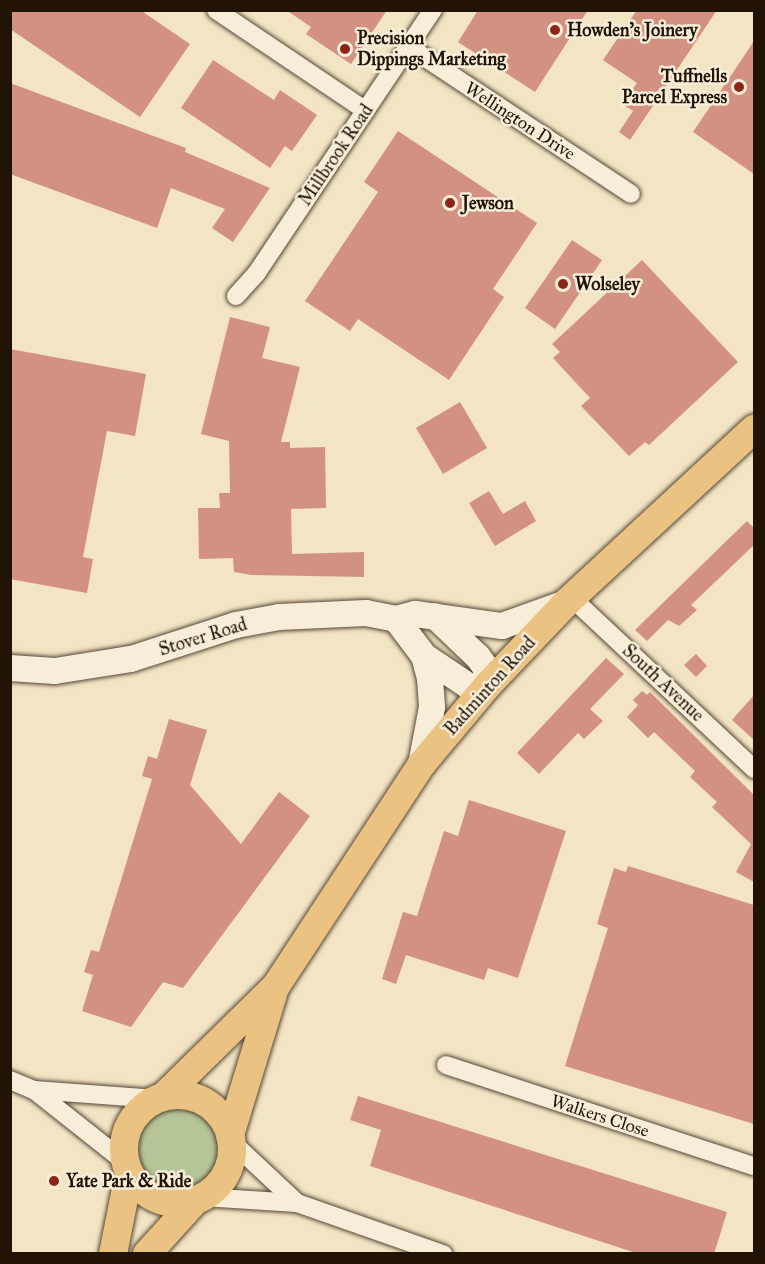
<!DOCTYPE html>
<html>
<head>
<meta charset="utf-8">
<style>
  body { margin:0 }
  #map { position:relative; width:765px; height:1264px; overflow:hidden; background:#f3e4c4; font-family:"IM FELL Great Primer",serif }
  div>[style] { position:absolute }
  .green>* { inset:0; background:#b6c598 }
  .round { border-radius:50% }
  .building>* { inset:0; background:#d29181 }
  .roads { filter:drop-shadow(0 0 2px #564735) drop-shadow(0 0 2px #564735) }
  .street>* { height:18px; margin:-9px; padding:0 9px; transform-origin:9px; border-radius:9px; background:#f7edd9 }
  .secondary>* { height:26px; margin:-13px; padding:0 13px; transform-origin:13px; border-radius:13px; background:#f7edd9 }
  .primary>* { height:28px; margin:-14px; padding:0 14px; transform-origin:14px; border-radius:14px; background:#eac282 }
  .primary>.ring { margin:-14px; padding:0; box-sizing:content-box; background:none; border:28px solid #eac282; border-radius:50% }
  .dots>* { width:16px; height:16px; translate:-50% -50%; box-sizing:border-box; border:3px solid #f7edd9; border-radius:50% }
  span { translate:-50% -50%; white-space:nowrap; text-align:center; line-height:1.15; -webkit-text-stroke:5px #f7edd9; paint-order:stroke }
  .poi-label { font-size:18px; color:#211305; font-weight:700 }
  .left { translate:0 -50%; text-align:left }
  .right { translate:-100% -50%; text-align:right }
  .street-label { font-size:18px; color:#211305 }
  .frame { position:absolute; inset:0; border:12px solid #211305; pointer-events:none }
</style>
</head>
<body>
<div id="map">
  <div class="green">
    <i class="round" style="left:137px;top:1108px;width:82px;height:82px"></i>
  </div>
  <div class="building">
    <i style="clip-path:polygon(10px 10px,140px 10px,190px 44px,140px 117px,10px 29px)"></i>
    <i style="clip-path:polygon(286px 10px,387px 10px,351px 64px,306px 34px,311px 27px)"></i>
    <i style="clip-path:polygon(478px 10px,588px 10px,535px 92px,458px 42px)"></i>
    <i style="clip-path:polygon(637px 10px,717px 10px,630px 140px,619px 132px,633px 111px,622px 104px,637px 83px,603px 60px)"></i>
    <i style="clip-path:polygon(754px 41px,754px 174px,693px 132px)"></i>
    <i style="clip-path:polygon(213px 60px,274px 100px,280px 90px,317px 115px,292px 151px,285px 146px,270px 168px,181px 108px)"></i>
    <i style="clip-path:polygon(10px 83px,186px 148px,185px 152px,270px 188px,233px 242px,212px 228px,225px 209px,171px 188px,157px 228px,10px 174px)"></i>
    <i style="clip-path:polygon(398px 131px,537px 223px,493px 289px,504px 297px,449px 380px,358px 319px,350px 331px,305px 301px,378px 192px,364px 182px)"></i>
    <i style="clip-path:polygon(572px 240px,602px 260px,555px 329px,525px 308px)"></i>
    <i style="clip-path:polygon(642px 260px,738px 362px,649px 445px,645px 442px,629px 456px,581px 406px,590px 398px,553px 358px,560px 352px,552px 344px)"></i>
    <i style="clip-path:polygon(230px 317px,270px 327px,262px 358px,300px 367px,281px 442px,290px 442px,290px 448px,325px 447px,326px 508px,291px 509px,292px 554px,364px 552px,364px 577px,251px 575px,234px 572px,233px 558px,199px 559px,198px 508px,220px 508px,219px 493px,230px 493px,229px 441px,201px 434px)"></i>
    <i style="clip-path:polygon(10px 349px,146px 374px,135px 436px,107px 431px,83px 557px,93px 559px,87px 593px,10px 579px)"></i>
    <i style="clip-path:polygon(460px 402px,487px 448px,443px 474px,416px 428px)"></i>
    <i style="clip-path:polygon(489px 491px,503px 514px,525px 501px,536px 521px,495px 546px,469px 503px)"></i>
    <i style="clip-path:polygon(747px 521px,754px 528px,754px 545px,691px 605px,697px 610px,679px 626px,668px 620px,647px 641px,635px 630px)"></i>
    <i style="clip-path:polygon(696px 654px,707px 666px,696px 677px,684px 665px)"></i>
    <i style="clip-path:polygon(606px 658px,624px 674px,590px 709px,603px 721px,584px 739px,578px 733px,539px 774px,517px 753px)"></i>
    <i style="clip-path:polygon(642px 691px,647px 695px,650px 692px,754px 795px,754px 882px,736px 872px,751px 844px,712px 807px,717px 802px,690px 777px,695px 771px,654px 732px,648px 738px,627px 717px,638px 705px,633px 700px)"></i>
    <i style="clip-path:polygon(754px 695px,754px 740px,732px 720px)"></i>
    <i style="clip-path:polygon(169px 719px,207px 730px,190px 785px,241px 844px,279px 792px,310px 816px,183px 988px,163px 982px,131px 1027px,82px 1011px,93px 975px,84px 972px,91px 950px,99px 952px,152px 779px,142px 776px,148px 756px,157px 759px)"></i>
    <i style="clip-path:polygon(469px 800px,566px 831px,518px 978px,488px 968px,484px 980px,406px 955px,396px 984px,382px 979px,403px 912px,417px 916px,444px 831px,458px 836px)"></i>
    <i style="clip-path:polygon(628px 866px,754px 905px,754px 1124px,565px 1066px,608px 928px,597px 924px,614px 868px,626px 872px)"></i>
    <i style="clip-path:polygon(358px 1096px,727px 1212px,714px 1254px,639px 1254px,370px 1166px,381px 1130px,350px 1120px)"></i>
  </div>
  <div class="roads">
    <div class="street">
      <i style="left:216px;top:10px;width:179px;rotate:33.9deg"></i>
      <i style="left:409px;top:47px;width:266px;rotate:33.5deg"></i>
      <i style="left:236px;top:296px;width:30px;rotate:-48deg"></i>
      <i style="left:256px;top:274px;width:318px;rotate:-56.2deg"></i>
      <i style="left:572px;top:598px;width:250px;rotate:43.2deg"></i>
      <i style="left:446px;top:1065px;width:324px;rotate:18.2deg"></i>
      <i style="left:10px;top:1080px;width:26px;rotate:23deg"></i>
      <i style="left:34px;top:1090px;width:116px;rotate:38.4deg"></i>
      <i style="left:34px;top:1090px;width:123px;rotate:4.2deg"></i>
      <i style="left:232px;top:1142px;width:89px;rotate:43.2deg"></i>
      <i style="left:203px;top:1197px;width:94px;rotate:3.7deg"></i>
      <i style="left:297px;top:1203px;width:155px;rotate:19.3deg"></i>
    </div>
    <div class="secondary">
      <i style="left:396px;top:619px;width:46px;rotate:52.9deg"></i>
      <i style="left:424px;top:656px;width:23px;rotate:75deg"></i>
      <i style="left:430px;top:678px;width:29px;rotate:86deg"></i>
      <i style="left:432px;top:707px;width:59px;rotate:100.7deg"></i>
      <i style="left:424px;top:656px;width:55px;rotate:34deg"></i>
      <i style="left:470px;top:687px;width:18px;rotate:-6deg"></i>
      <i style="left:488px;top:685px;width:17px;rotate:-97deg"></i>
      <i style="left:486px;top:668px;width:14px;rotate:-126deg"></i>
      <i style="left:478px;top:657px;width:59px;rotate:-136.4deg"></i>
      <i style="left:10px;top:668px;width:45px;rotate:3.8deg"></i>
      <i style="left:55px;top:671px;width:77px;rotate:-9deg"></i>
      <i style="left:131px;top:659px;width:110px;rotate:-17.9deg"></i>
      <i style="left:236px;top:625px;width:44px;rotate:-10.5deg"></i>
      <i style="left:279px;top:617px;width:87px;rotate:-2.6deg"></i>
      <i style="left:366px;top:613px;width:31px;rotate:11deg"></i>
      <i style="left:396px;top:619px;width:20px;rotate:-15deg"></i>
      <i style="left:415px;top:614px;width:88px;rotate:7.9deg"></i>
      <i style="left:502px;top:626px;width:65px;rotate:-19.8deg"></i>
    </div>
    <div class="primary">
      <i class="ring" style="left:124px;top:1095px;width:80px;height:80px"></i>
      <i style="left:164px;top:1096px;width:157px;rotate:-44.5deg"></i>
      <i style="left:276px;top:986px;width:264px;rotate:-56.7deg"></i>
      <i style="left:421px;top:765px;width:104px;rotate:-50.1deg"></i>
      <i style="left:488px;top:685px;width:115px;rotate:-46.4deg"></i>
      <i style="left:567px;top:602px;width:255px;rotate:-42.8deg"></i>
      <i style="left:230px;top:1135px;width:147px;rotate:-73deg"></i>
      <i style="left:113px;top:1254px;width:82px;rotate:-78.7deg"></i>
      <i style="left:147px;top:1254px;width:73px;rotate:-47.8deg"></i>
    </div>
  </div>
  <div class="dots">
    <i style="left:555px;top:30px;background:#8f2418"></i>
    <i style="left:345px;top:49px;background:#8f2418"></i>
    <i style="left:739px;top:87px;background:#8f2418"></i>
    <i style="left:450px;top:203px;background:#8f2418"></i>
    <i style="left:563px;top:284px;background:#8f2418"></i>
    <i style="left:54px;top:1181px;background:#8f2418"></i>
  </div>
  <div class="poi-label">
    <span class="left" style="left:567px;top:30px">Howden's Joinery</span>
    <span class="left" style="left:357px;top:49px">Precision<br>Dippings Marketing</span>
    <span class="right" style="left:727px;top:87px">Tuffnells<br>Parcel Express</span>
    <span class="left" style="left:462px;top:203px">Jewson</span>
    <span class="left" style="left:575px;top:284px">Wolseley</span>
    <span class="left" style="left:66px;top:1181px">Yate Park &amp; Ride</span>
  </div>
  <div class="street-label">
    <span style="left:520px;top:121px;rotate:33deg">Wellington Drive</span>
    <span style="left:336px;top:155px;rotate:-56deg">Millbrook Road</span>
    <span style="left:203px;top:637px;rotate:-17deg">Stover Road</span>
    <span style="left:663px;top:683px;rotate:43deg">South Avenue</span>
    <span style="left:490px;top:686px;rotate:-48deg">Badminton Road</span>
    <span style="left:600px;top:1116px;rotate:18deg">Walkers Close</span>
  </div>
  <div class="frame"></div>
</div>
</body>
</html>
